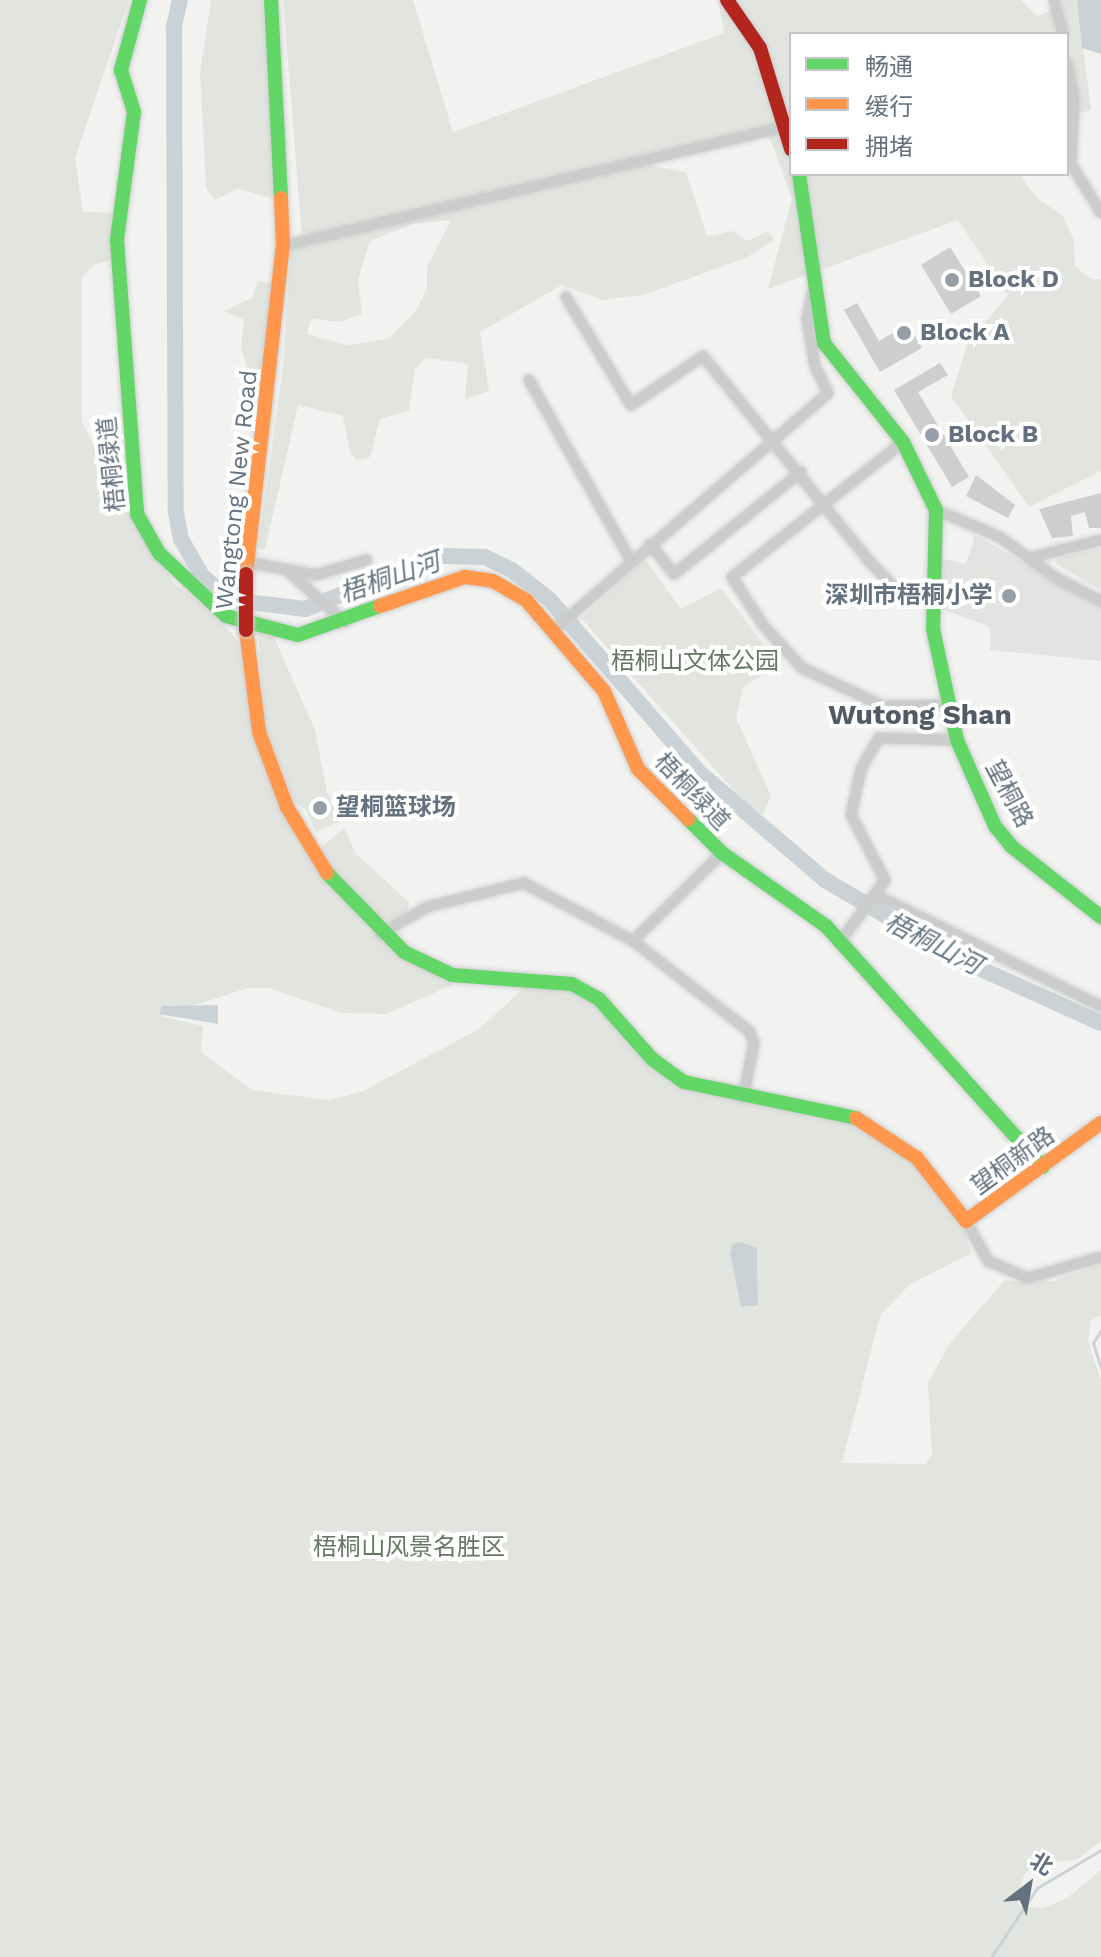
<!DOCTYPE html>
<html>
<head>
<meta charset="utf-8">
<style>
  body { margin:0 }
  #map { position:relative; width:1101px; height:1957px; overflow:hidden; background:#f2f3f1; font-family:"Work Sans","Noto Sans SC",sans-serif }
  div>[style] { position:absolute }
  .built>* { inset:0; background:#e2e4e3 }
  .green>* { inset:0; background:#e2e5df }
  .water>* { inset:0; background:#cbd2d6 }
  .stream>* { height:3px; margin:-1.5px; padding:0 1.5px; transform-origin:1.5px; border-radius:1.5px; background:#cbd2d6 }
  .river>* { height:16px; margin:-8px; padding:0 8px; transform-origin:8px; border-radius:8px; background:#cbd2d6 }
  .building>* { inset:0; background:#cdcece }
  .roads { filter:drop-shadow(0 0 2px #cecfcf) drop-shadow(0 0 2px #cecfcf) }
  .street>* { height:10px; margin:-5px; padding:0 5px; transform-origin:5px; border-radius:5px; background:#cbcccc }
  .fast>* { height:14px; margin:-7px; padding:0 7px; transform-origin:7px; border-radius:7px; background:#63d668 }
  .slow>* { height:14px; margin:-7px; padding:0 7px; transform-origin:7px; border-radius:7px; background:#ff974d }
  .jam>* { height:14px; margin:-7px; padding:0 7px; transform-origin:7px; border-radius:7px; background:#b3261e }
  .bridges { filter:drop-shadow(0 0 2px #cecfcf) drop-shadow(0 0 2px #cecfcf) }
  .jam-bridge>* { height:14px; margin:-7px; padding:0 7px; transform-origin:7px; border-radius:7px; background:#b3261e }
  .dots>* { width:22px; height:22px; translate:-50% -50%; box-sizing:border-box; border:4px solid #fff; border-radius:50% }
  span { translate:-50% -50%; white-space:nowrap; text-align:center; line-height:1.15; -webkit-text-stroke:8px #fff; paint-order:stroke }
  .poi-label { font-size:24px; color:#64717f; font-weight:700 }
  .left { translate:0 -50%; text-align:left }
  .right { translate:-100% -50%; text-align:right }
  .street-label { font-size:24px; color:#64717f }
  .park-label { font-size:24px; color:#657762 }
  .water-label { font-size:26px; color:#647984; font-style:italic }
  .quarter-label { font-size:28px; color:#515b65; font-weight:700 }
  .legend { position:absolute; left:789px; top:32px; width:280px; height:144px; box-sizing:border-box; background:#fff; border:2px solid #c1c6cc; margin:0; padding:10px 14px; list-style:none; font-size:24px; color:#64717f }
  .legend li { display:flex; align-items:center; gap:16px; height:40px }
  .legend b { width:40px; border:2px solid #c1c6cc }
  .north { position:absolute; left:989px; top:1845px; width:80px; height:80px; -webkit-text-stroke:6px #fff; paint-order:stroke; rotate:31deg; font-size:22px; font-weight:700; line-height:32px; text-align:center; color:#64717f }
  .north::after { content:''; display:block; margin:auto; width:28px; height:36px; background:#64717f; clip-path:polygon(50% 0,100% 100%,50% 72%,0 100%) }
</style>
</head>
<body>
<div id="map">
  <div class="built">
    <i style="clip-path:polygon(975px 535px,1101px 606px,1101px 661px,990px 650px,990px 627px,938px 608px,940px 558px,966px 564px)"></i>
  </div>
  <div class="green">
    <i style="clip-path:polygon(evenodd,0 0,129px 0,75px 158px,83px 212px,113px 213px,112px 260px,94px 265px,82px 277px,82px 422px,126px 509px,175px 585px,212px 610px,237px 640px,260px 754px,317px 870px,383px 941px,452px 985px,386px 1014px,341px 1013px,268px 988px,248px 988px,161px 1016px,203px 1026px,201px 1052px,252px 1090px,329px 1100px,363px 1091px,479px 1029px,533px 980px,558px 981px,599px 1000px,648px 1065px,670px 1079px,718px 1096px,850px 1117px,902px 1149px,962px 1221px,971px 1253px,909px 1285px,880px 1316px,842px 1463px,925px 1464px,932px 1455px,928px 1383px,950px 1343px,1004px 1281px,1053px 1281px,1101px 1264px,1101px 1315px,1091px 1321px,1088px 1341px,1101px 1380px,1101px 1841px,1077px 1860px,1040px 1863px,1025px 1873px,1016px 1898px,1020px 1906px,1043px 1908px,1067px 1898px,1101px 1870px,1101px 1957px,0 1957px,0 0,730px 1248px,757px 1248px,758px 1307px,741px 1307px,730px 1248px)"></i>
    <i style="clip-path:polygon(211px 0,263px 0,275px 199px,237px 189px,215px 200px,206px 189px,200px 72px)"></i>
    <i style="clip-path:polygon(283px 0,413px 0,453px 132px,724px 33px,718px 0,1021px 0,1037px 16px,1050px 11px,1051px 0,1077px 0,1091px 110px,1067px 116px,1067px 34px,791px 34px,791px 174px,1019px 174px,1036px 197px,1063px 216px,1074px 240px,1075px 266px,1091px 279px,1101px 279px,1101px 471px,1029px 507px,951px 396px,967px 345px,1008px 295px,958px 220px,768px 289px,792px 198px,766px 128px,302px 236px)"></i>
    <i style="clip-path:polygon(evenodd,638px 163px,686px 172px,707px 236px,732px 231px,747px 241px,768px 231px,774px 240px,746px 258px,643px 295px,603px 300px,562px 285px,480px 332px,489px 391px,465px 399px,468px 364px,426px 358px,415px 369px,409px 411px,380px 419px,370px 457px,357px 460px,350px 453px,343px 416px,298px 405px,265px 550px,258px 548px,283px 368px,291px 247px,638px 163px,451px 220px,427px 267px,427px 288px,416px 311px,388px 339px,348px 345px,307px 334px,311px 319px,340px 322px,362px 314px,358px 280px,370px 241px,413px 224px,451px 220px)"></i>
    <i style="clip-path:polygon(258px 281px,273px 283px,266px 397px,257px 398px,241px 348px,244px 320px,223px 311px,252px 298px)"></i>
    <i style="clip-path:polygon(1101px 548px,1101px 590px,1056px 564px,1058px 558px)"></i>
    <i style="clip-path:polygon(645px 559px,681px 609px,721px 588px,779px 665px,743px 687px,736px 718px,771px 796px,763px 815px,744px 802px,581px 618px)"></i>
    <i style="clip-path:polygon(976px 564px,997px 566px,993px 605px,972px 603px)"></i>
    <i style="clip-path:polygon(258px 630px,274px 637px,315px 730px,327px 792px,340px 821px,316px 832px,306px 810px,294px 802px,264px 724px)"></i>
    <i style="clip-path:polygon(344px 828px,356px 854px,410px 903px,406px 913px,391px 921px,379px 919px,345px 890px,318px 850px)"></i>
  </div>
  <div class="water">
    <i style="clip-path:polygon(1077px 0,1101px 0,1101px 54px,1082px 48px)"></i>
    <i style="clip-path:polygon(218px 1005px,218px 1024px,159px 1014px,162px 1006px)"></i>
    <i style="clip-path:polygon(741px 1242px,757px 1248px,758px 1306px,741px 1307px,730px 1253px,732px 1244px)"></i>
  </div>
  <div class="stream">
    <i style="left:1098px;top:1022px;width:4px;rotate:34deg"></i>
    <i style="left:1101px;top:1330px;width:15px;rotate:122deg"></i>
    <i style="left:1093px;top:1343px;width:26px;rotate:72deg"></i>
    <i style="left:991px;top:1957px;width:83px;rotate:-56.3deg"></i>
    <i style="left:1037px;top:1888px;width:74px;rotate:-30.7deg"></i>
  </div>
  <div class="river">
    <i style="left:180px;top:0;width:28px;rotate:103deg"></i>
    <i style="left:174px;top:27px;width:485px;rotate:89.8deg"></i>
    <i style="left:176px;top:512px;width:27px;rotate:80deg"></i>
    <i style="left:181px;top:539px;width:43px;rotate:60.4deg"></i>
    <i style="left:202px;top:576px;width:38px;rotate:40deg"></i>
    <i style="left:231px;top:600px;width:75px;rotate:6.9deg"></i>
    <i style="left:305px;top:609px;width:143px;rotate:-21.7deg"></i>
    <i style="left:438px;top:556px;width:47px;rotate:1.2deg"></i>
    <i style="left:485px;top:557px;width:30px;rotate:26deg"></i>
    <i style="left:512px;top:570px;width:48px;rotate:38.3deg"></i>
    <i style="left:550px;top:600px;width:228px;rotate:49.1deg"></i>
    <i style="left:699px;top:772px;width:166px;rotate:40.6deg"></i>
    <i style="left:825px;top:880px;width:160px;rotate:30.4deg"></i>
    <i style="left:963px;top:961px;width:151px;rotate:24.2deg"></i>
  </div>
  <div class="building">
    <i style="clip-path:polygon(950px 247px,981px 296px,951px 314px,921px 265px)"></i>
    <i style="clip-path:polygon(857px 303px,879px 341px,908px 324px,922px 348px,880px 372px,844px 310px)"></i>
    <i style="clip-path:polygon(940px 363px,948px 375px,918px 392px,969px 477px,952px 487px,894px 390px)"></i>
    <i style="clip-path:polygon(976px 475px,1015px 505px,1008px 518px,966px 496px)"></i>
    <i style="clip-path:polygon(1101px 493px,1101px 528px,1089px 528px,1085px 512px,1071px 516px,1073px 536px,1052px 538px,1039px 509px)"></i>
  </div>
  <div class="roads">
    <div class="street">
      <i style="left:1054px;top:0;width:35px;rotate:75deg"></i>
      <i style="left:1067px;top:63px;width:38px;rotate:79deg"></i>
      <i style="left:1074px;top:100px;width:64px;rotate:92.7deg"></i>
      <i style="left:1071px;top:164px;width:57px;rotate:58.5deg"></i>
      <i style="left:283px;top:246px;width:515px;rotate:-13.36deg"></i>
      <i style="left:566px;top:297px;width:126px;rotate:59deg"></i>
      <i style="left:631px;top:405px;width:87px;rotate:-34.2deg"></i>
      <i style="left:703px;top:356px;width:265px;rotate:51deg"></i>
      <i style="left:870px;top:562px;width:37px;rotate:46deg"></i>
      <i style="left:896px;top:589px;width:40px;rotate:18.9deg"></i>
      <i style="left:529px;top:380px;width:206px;rotate:60.6deg"></i>
      <i style="left:903px;top:442px;width:218px;rotate:141.7deg"></i>
      <i style="left:732px;top:577px;width:57px;rotate:57.1deg"></i>
      <i style="left:763px;top:625px;width:58px;rotate:47.8deg"></i>
      <i style="left:802px;top:668px;width:89px;rotate:25.1deg"></i>
      <i style="left:883px;top:706px;width:67px;rotate:-0.9deg"></i>
      <i style="left:936px;top:510px;width:69px;rotate:22.9deg"></i>
      <i style="left:1000px;top:537px;width:69px;rotate:36.2deg"></i>
      <i style="left:1056px;top:578px;width:51px;rotate:27.1deg"></i>
      <i style="left:650px;top:544px;width:38px;rotate:51deg"></i>
      <i style="left:674px;top:574px;width:163px;rotate:-38.8deg"></i>
      <i style="left:1029px;top:558px;width:74px;rotate:-14deg"></i>
      <i style="left:247px;top:562px;width:69px;rotate:10.8deg"></i>
      <i style="left:315px;top:575px;width:54px;rotate:-16.1deg"></i>
      <i style="left:290px;top:573px;width:74px;rotate:41.7deg"></i>
      <i style="left:556px;top:628px;width:359px;rotate:-40.8deg"></i>
      <i style="left:828px;top:393px;width:30px;rotate:-116deg"></i>
      <i style="left:815px;top:366px;width:48px;rotate:-99.7deg"></i>
      <i style="left:807px;top:319px;width:32px;rotate:-79deg"></i>
      <i style="left:876px;top:895px;width:251px;rotate:26.3deg"></i>
      <i style="left:380px;top:934px;width:54px;rotate:-29.9deg"></i>
      <i style="left:427px;top:907px;width:100px;rotate:-13.9deg"></i>
      <i style="left:524px;top:883px;width:123px;rotate:28deg"></i>
      <i style="left:633px;top:941px;width:147px;rotate:37.8deg"></i>
      <i style="left:749px;top:1031px;width:13px;rotate:67deg"></i>
      <i style="left:754px;top:1043px;width:56px;rotate:101.3deg"></i>
      <i style="left:633px;top:941px;width:125px;rotate:-44.7deg"></i>
      <i style="left:840px;top:942px;width:77px;rotate:-54deg"></i>
      <i style="left:885px;top:880px;width:73px;rotate:-117.6deg"></i>
      <i style="left:851px;top:815px;width:47px;rotate:-77.7deg"></i>
      <i style="left:861px;top:769px;width:36px;rotate:-60deg"></i>
      <i style="left:879px;top:738px;width:78px;rotate:1.5deg"></i>
      <i style="left:966px;top:1221px;width:46px;rotate:61.2deg"></i>
      <i style="left:988px;top:1261px;width:43px;rotate:23deg"></i>
      <i style="left:1028px;top:1278px;width:76px;rotate:-16deg"></i>
    </div>
    <div class="fast">
      <i style="left:140px;top:0;width:73px;rotate:105.2deg"></i>
      <i style="left:121px;top:70px;width:44px;rotate:72.8deg"></i>
      <i style="left:134px;top:112px;width:129px;rotate:97.6deg"></i>
      <i style="left:117px;top:240px;width:275px;rotate:85.8deg"></i>
      <i style="left:137px;top:514px;width:45px;rotate:60.6deg"></i>
      <i style="left:159px;top:553px;width:92px;rotate:43.2deg"></i>
      <i style="left:226px;top:616px;width:74px;rotate:14.8deg"></i>
      <i style="left:298px;top:635px;width:87px;rotate:-19.5deg"></i>
      <i style="left:271px;top:0;width:198px;rotate:87.1deg"></i>
      <i style="left:799px;top:174px;width:171px;rotate:81.6deg"></i>
      <i style="left:824px;top:343px;width:127px;rotate:51.4deg"></i>
      <i style="left:903px;top:442px;width:76px;rotate:64.1deg"></i>
      <i style="left:936px;top:510px;width:119px;rotate:91.4deg"></i>
      <i style="left:933px;top:629px;width:114px;rotate:77.8deg"></i>
      <i style="left:957px;top:740px;width:94px;rotate:66.2deg"></i>
      <i style="left:995px;top:826px;width:26px;rotate:51deg"></i>
      <i style="left:1011px;top:846px;width:115px;rotate:38.3deg"></i>
      <i style="left:688px;top:819px;width:48px;rotate:45deg"></i>
      <i style="left:722px;top:853px;width:127px;rotate:35.1deg"></i>
      <i style="left:826px;top:926px;width:324px;rotate:48deg"></i>
      <i style="left:327px;top:873px;width:110px;rotate:45.7deg"></i>
      <i style="left:404px;top:952px;width:53px;rotate:25.6deg"></i>
      <i style="left:452px;top:975px;width:120px;rotate:4.3deg"></i>
      <i style="left:572px;top:984px;width:31px;rotate:29deg"></i>
      <i style="left:599px;top:999px;width:80px;rotate:48.5deg"></i>
      <i style="left:652px;top:1059px;width:39px;rotate:36deg"></i>
      <i style="left:684px;top:1082px;width:176px;rotate:11.8deg"></i>
    </div>
    <div class="slow">
      <i style="left:246px;top:574px;width:330px;rotate:-83.6deg"></i>
      <i style="left:283px;top:246px;width:48px;rotate:-92.4deg"></i>
      <i style="left:380px;top:606px;width:90px;rotate:-18.8deg"></i>
      <i style="left:465px;top:577px;width:28px;rotate:8deg"></i>
      <i style="left:493px;top:581px;width:39px;rotate:30deg"></i>
      <i style="left:527px;top:601px;width:118px;rotate:49.5deg"></i>
      <i style="left:604px;top:691px;width:85px;rotate:66.4deg"></i>
      <i style="left:638px;top:769px;width:71px;rotate:45deg"></i>
      <i style="left:246px;top:630px;width:103px;rotate:82.7deg"></i>
      <i style="left:259px;top:732px;width:80px;rotate:69.5deg"></i>
      <i style="left:287px;top:807px;width:77px;rotate:58.8deg"></i>
      <i style="left:856px;top:1118px;width:73px;rotate:33.3deg"></i>
      <i style="left:917px;top:1158px;width:80px;rotate:52.1deg"></i>
      <i style="left:966px;top:1221px;width:167px;rotate:-36deg"></i>
    </div>
    <div class="jam">
      <i style="left:727px;top:0;width:58px;rotate:55.5deg"></i>
      <i style="left:760px;top:48px;width:106px;rotate:72.9deg"></i>
    </div>
  </div>
  <div class="bridges">
    <div class="jam-bridge">
      <i style="left:246px;top:574px;width:56px;rotate:90deg"></i>
    </div>
  </div>
  <div class="dots">
    <i style="left:952px;top:280px;background:#969ea7"></i>
    <i style="left:904px;top:333px;background:#969ea7"></i>
    <i style="left:932px;top:435px;background:#969ea7"></i>
    <i style="left:1009px;top:596px;background:#969ea7"></i>
    <i style="left:320px;top:808px;background:#969ea7"></i>
  </div>
  <div class="poi-label">
    <span class="left" style="left:968px;top:280px">Block D</span>
    <span class="left" style="left:920px;top:333px">Block A</span>
    <span class="left" style="left:948px;top:435px">Block B</span>
    <span class="right" style="left:993px;top:596px">深圳市梧桐小学</span>
    <span class="left" style="left:336px;top:808px">望桐篮球场</span>
  </div>
  <div class="street-label">
    <span style="left:112px;top:464px;rotate:-96deg">梧桐绿道</span>
    <span style="left:237px;top:490px;rotate:-84deg">Wangtong New Road</span>
    <span style="left:692px;top:792px;rotate:46deg">梧桐绿道</span>
    <span style="left:1009px;top:794px;rotate:62deg">望桐路</span>
    <span style="left:1013px;top:1161px;rotate:-36deg">望桐新路</span>
  </div>
  <div class="park-label">
    <span style="left:695px;top:662px">梧桐山文体公园</span>
    <span style="left:409px;top:1548px">梧桐山风景名胜区</span>
  </div>
  <div class="water-label">
    <span style="left:390px;top:578px;rotate:-19deg">梧桐山河</span>
    <span style="left:933px;top:944px;rotate:27deg">梧桐山河</span>
  </div>
  <div class="quarter-label">
    <span style="left:920px;top:715px">Wutong Shan</span>
  </div>
  <ul class="legend">
  <li><b style="height:10px;background:#63d668"></b>畅通</li>
  <li><b style="height:10px;background:#ff974d"></b>缓行</li>
  <li><b style="height:10px;background:#b3261e"></b>拥堵</li>
  </ul>
  <div class="north">北</div>
</div>
</body>
</html>
